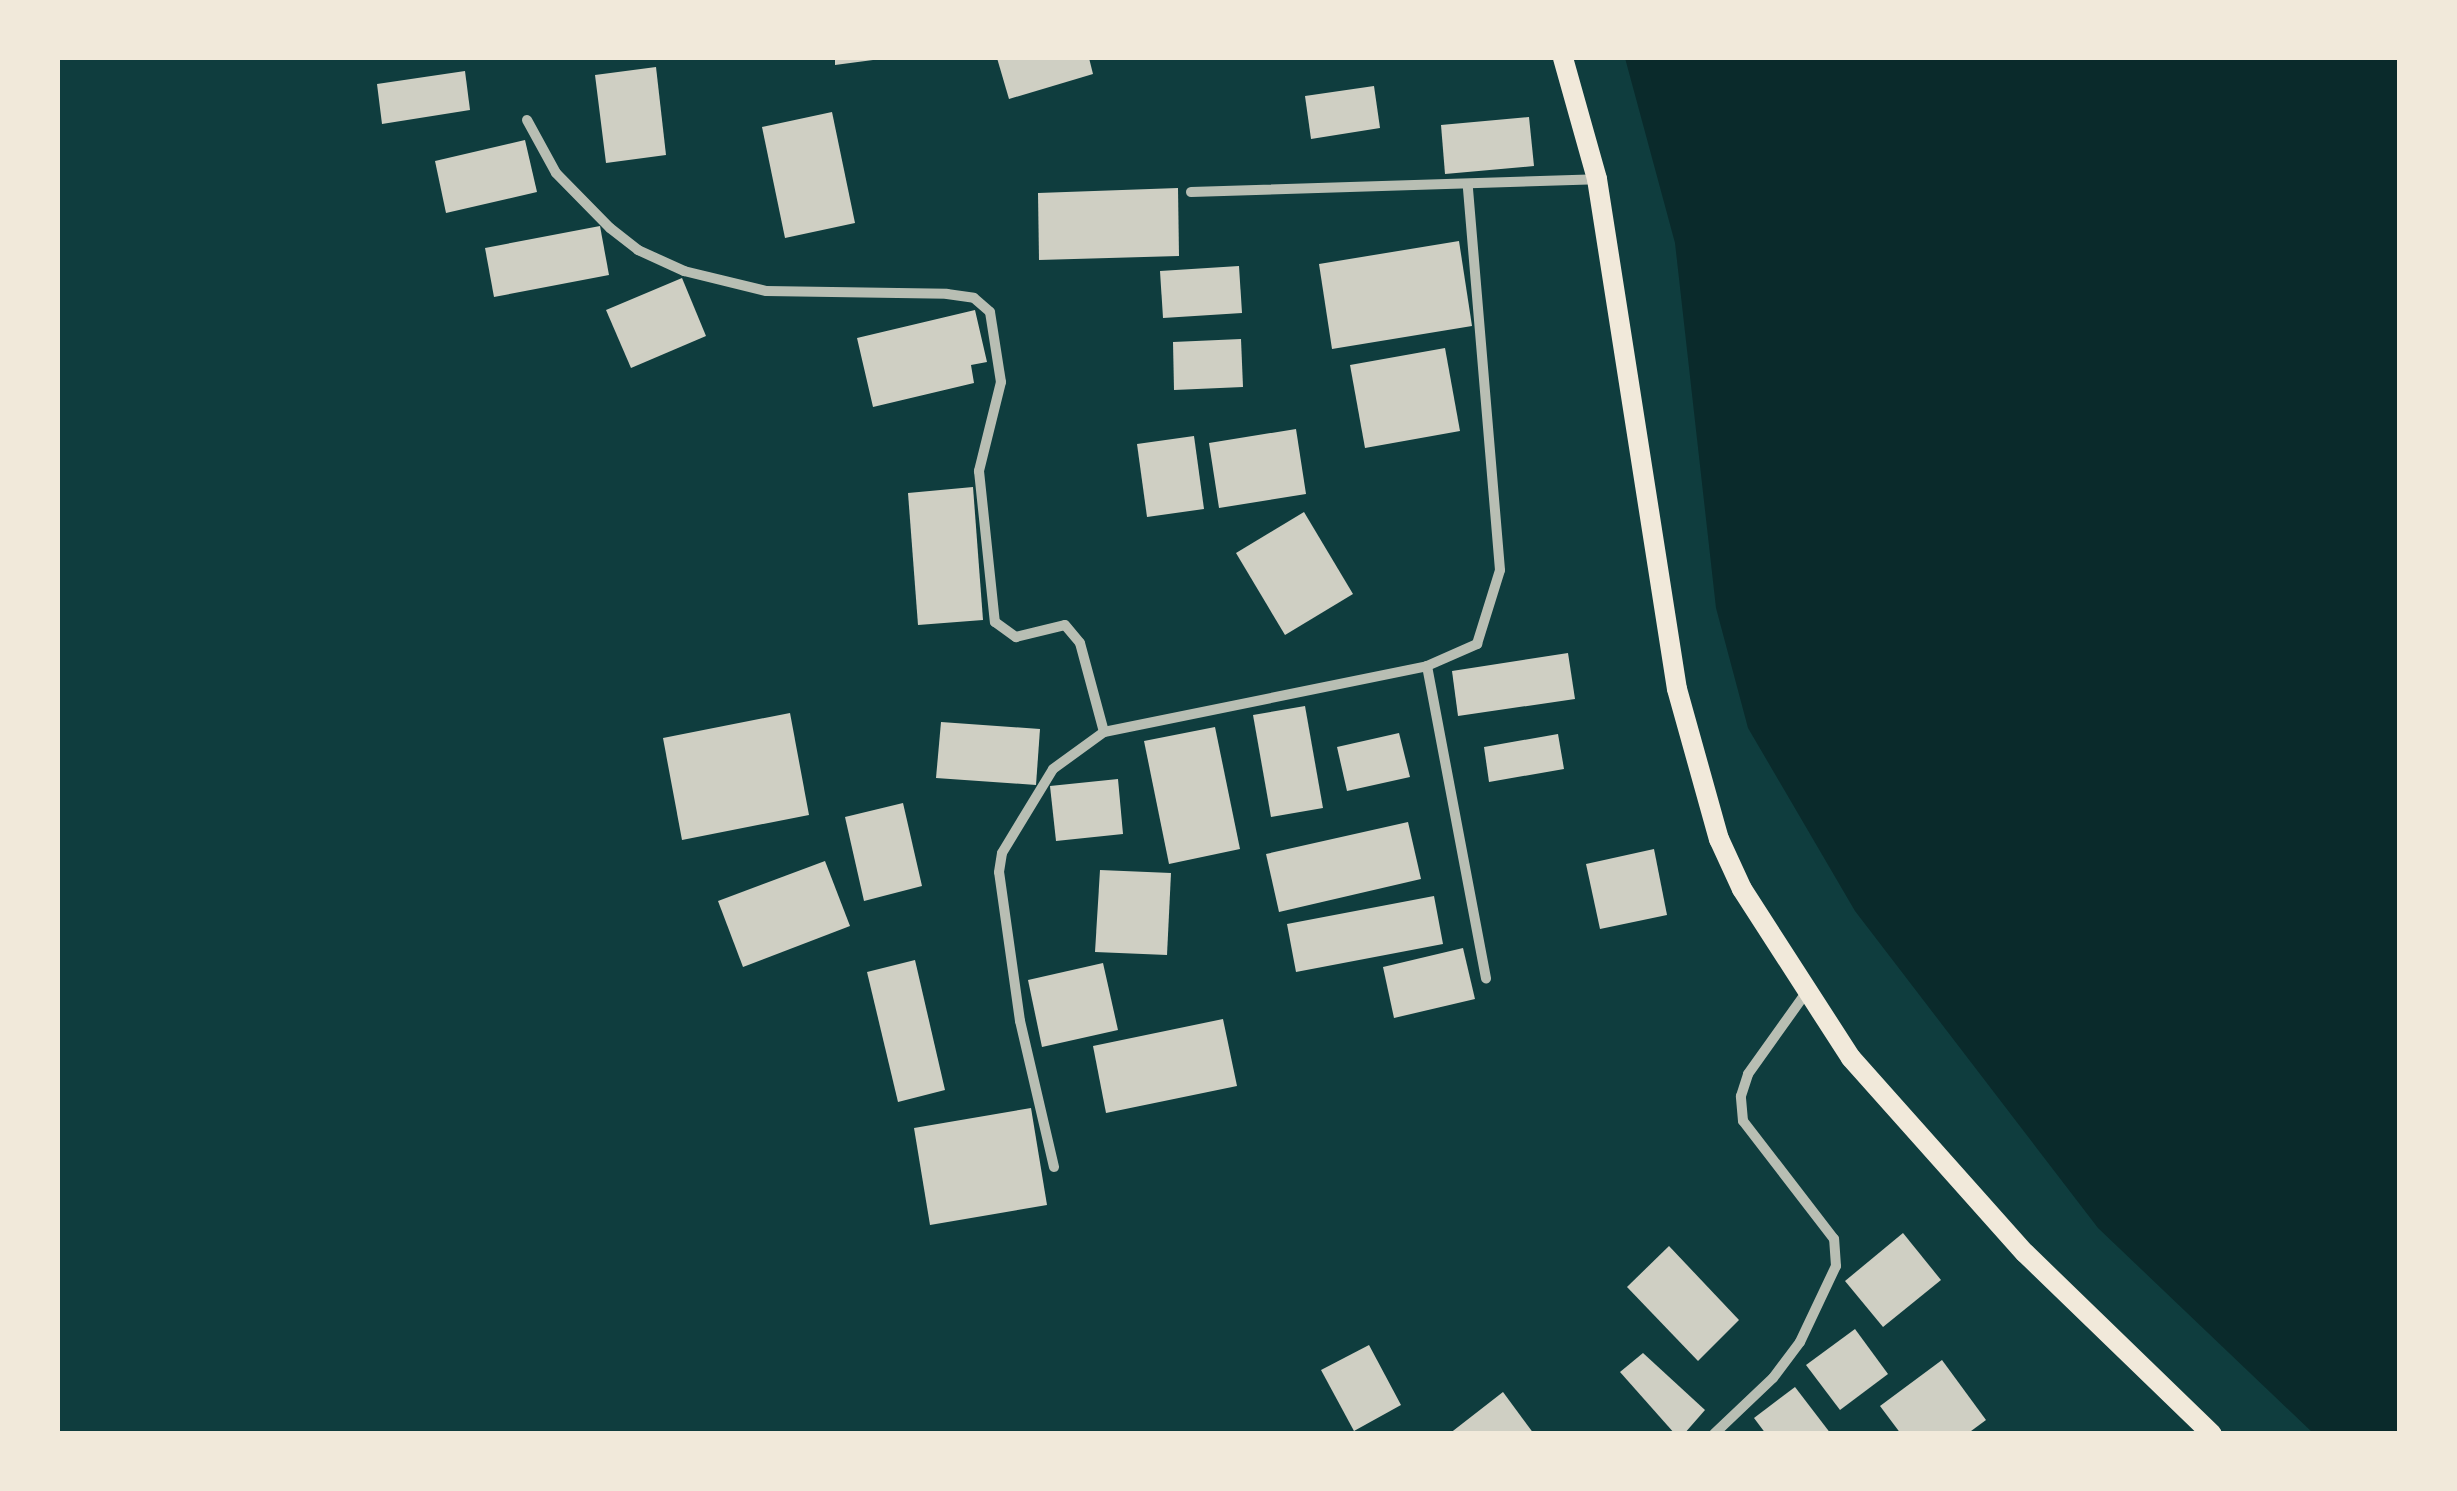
<!DOCTYPE html>
<html>
<head>
<meta charset="utf-8">
<style>
  body { margin:0 }
  #map { position:relative; width:2457px; height:1491px; overflow:hidden; background:#0f3d3e; font-family:"Space Grotesk",sans-serif }
  div>[style] { position:absolute }
  .water>* { inset:0; background:#0a2a2b }
  .building>* { inset:0; background:#cfcfc3 }
  .minor>* { height:10px; margin:-5px; padding:0 5px; transform-origin:5px; border-radius:5px; background:#b8beb3 }
  .secondary>* { height:20px; margin:-10px; padding:0 10px; transform-origin:10px; border-radius:10px; background:#f1e9da }
  span { translate:-50% -50%; white-space:nowrap; text-align:center; line-height:1.15; -webkit-text-stroke:8px #f1e9da; paint-order:stroke }
  .frame { position:absolute; inset:0; border:60px solid #f1e9da; pointer-events:none }
</style>
</head>
<body>
<div id="map">
  <div class="water">
    <i style="clip-path:polygon(1625px 58px,2399px 58px,2399px 1433px,2313px 1433px,2098px 1228px,1855px 911px,1748px 728px,1716px 608px,1675px 243px)"></i>
  </div>
  <div class="building">
    <i style="clip-path:polygon(835px 58px,872px 58px,873px 60px,835px 65px)"></i>
    <i style="clip-path:polygon(997px 58px,1089px 58px,1093px 74px,1009px 99px)"></i>
    <i style="clip-path:polygon(656px 67px,666px 155px,606px 163px,595px 75px)"></i>
    <i style="clip-path:polygon(465px 71px,470px 110px,382px 124px,377px 84px)"></i>
    <i style="clip-path:polygon(1374px 86px,1380px 128px,1311px 139px,1305px 96px)"></i>
    <i style="clip-path:polygon(832px 112px,855px 223px,785px 238px,762px 127px)"></i>
    <i style="clip-path:polygon(1529px 117px,1534px 166px,1445px 174px,1441px 125px)"></i>
    <i style="clip-path:polygon(525px 140px,537px 192px,446px 213px,435px 161px)"></i>
    <i style="clip-path:polygon(1178px 188px,1179px 256px,1039px 260px,1038px 193px)"></i>
    <i style="clip-path:polygon(600px 226px,609px 275px,494px 297px,485px 248px)"></i>
    <i style="clip-path:polygon(1459px 241px,1472px 326px,1332px 349px,1319px 264px)"></i>
    <i style="clip-path:polygon(1239px 266px,1242px 313px,1163px 318px,1160px 271px)"></i>
    <i style="clip-path:polygon(682px 278px,706px 336px,631px 368px,606px 310px)"></i>
    <i style="clip-path:polygon(975px 310px,987px 362px,971px 365px,974px 383px,873px 407px,857px 338px)"></i>
    <i style="clip-path:polygon(1241px 339px,1243px 387px,1174px 390px,1173px 342px)"></i>
    <i style="clip-path:polygon(1445px 348px,1460px 431px,1365px 448px,1350px 365px)"></i>
    <i style="clip-path:polygon(1296px 429px,1306px 494px,1219px 508px,1209px 443px)"></i>
    <i style="clip-path:polygon(1194px 436px,1204px 509px,1147px 517px,1137px 444px)"></i>
    <i style="clip-path:polygon(973px 487px,983px 620px,918px 625px,908px 493px)"></i>
    <i style="clip-path:polygon(1304px 512px,1353px 594px,1285px 635px,1236px 553px)"></i>
    <i style="clip-path:polygon(1568px 653px,1575px 699px,1458px 716px,1452px 671px)"></i>
    <i style="clip-path:polygon(1305px 706px,1323px 808px,1271px 817px,1253px 715px)"></i>
    <i style="clip-path:polygon(790px 713px,809px 815px,682px 840px,663px 738px)"></i>
    <i style="clip-path:polygon(941px 722px,1040px 729px,1036px 785px,936px 778px)"></i>
    <i style="clip-path:polygon(1215px 727px,1240px 849px,1169px 864px,1144px 741px)"></i>
    <i style="clip-path:polygon(1399px 733px,1410px 777px,1347px 791px,1337px 747px)"></i>
    <i style="clip-path:polygon(1558px 734px,1564px 769px,1489px 782px,1484px 747px)"></i>
    <i style="clip-path:polygon(1118px 779px,1123px 834px,1056px 841px,1050px 786px)"></i>
    <i style="clip-path:polygon(903px 803px,922px 886px,864px 901px,845px 817px)"></i>
    <i style="clip-path:polygon(1408px 822px,1421px 879px,1279px 912px,1266px 854px)"></i>
    <i style="clip-path:polygon(1654px 849px,1667px 915px,1600px 929px,1586px 864px)"></i>
    <i style="clip-path:polygon(825px 861px,850px 926px,743px 967px,718px 901px)"></i>
    <i style="clip-path:polygon(1100px 870px,1171px 873px,1167px 955px,1095px 952px)"></i>
    <i style="clip-path:polygon(1434px 896px,1443px 944px,1296px 972px,1287px 924px)"></i>
    <i style="clip-path:polygon(1463px 948px,1475px 999px,1394px 1018px,1383px 967px)"></i>
    <i style="clip-path:polygon(915px 960px,945px 1090px,898px 1102px,867px 972px)"></i>
    <i style="clip-path:polygon(1103px 963px,1118px 1030px,1042px 1047px,1028px 980px)"></i>
    <i style="clip-path:polygon(1223px 1019px,1237px 1086px,1106px 1113px,1093px 1046px)"></i>
    <i style="clip-path:polygon(1031px 1108px,1047px 1205px,930px 1225px,914px 1128px)"></i>
    <i style="clip-path:polygon(1903px 1233px,1941px 1280px,1883px 1327px,1845px 1281px)"></i>
    <i style="clip-path:polygon(1669px 1246px,1739px 1320px,1698px 1361px,1627px 1287px)"></i>
    <i style="clip-path:polygon(1855px 1329px,1888px 1374px,1840px 1410px,1806px 1365px)"></i>
    <i style="clip-path:polygon(1369px 1345px,1401px 1405px,1354px 1431px,1321px 1370px)"></i>
    <i style="clip-path:polygon(1643px 1353px,1705px 1410px,1684px 1434px,1675px 1434px,1620px 1372px)"></i>
    <i style="clip-path:polygon(1942px 1360px,1986px 1420px,1967px 1434px,1901px 1434px,1880px 1406px)"></i>
    <i style="clip-path:polygon(1795px 1387px,1831px 1434px,1766px 1434px,1754px 1418px)"></i>
    <i style="clip-path:polygon(1503px 1392px,1534px 1434px,1449px 1434px)"></i>
  </div>
  <div class="minor">
    <i style="left:527px;top:120px;width:60px;rotate:61.3deg"></i>
    <i style="left:556px;top:173px;width:77px;rotate:45.5deg"></i>
    <i style="left:610px;top:228px;width:36px;rotate:38deg"></i>
    <i style="left:638px;top:250px;width:51px;rotate:24.5deg"></i>
    <i style="left:684px;top:271px;width:84px;rotate:13.7deg"></i>
    <i style="left:766px;top:291px;width:181px;rotate:0.9deg"></i>
    <i style="left:947px;top:294px;width:27px;rotate:8deg"></i>
    <i style="left:974px;top:298px;width:21px;rotate:41deg"></i>
    <i style="left:990px;top:312px;width:71px;rotate:81.1deg"></i>
    <i style="left:1001px;top:382px;width:92px;rotate:103.9deg"></i>
    <i style="left:979px;top:471px;width:152px;rotate:84deg"></i>
    <i style="left:995px;top:622px;width:26px;rotate:36deg"></i>
    <i style="left:1016px;top:637px;width:50px;rotate:-13.8deg"></i>
    <i style="left:1065px;top:625px;width:23px;rotate:50deg"></i>
    <i style="left:1080px;top:643px;width:92px;rotate:74.9deg"></i>
    <i style="left:1104px;top:732px;width:330px;rotate:-11.5deg"></i>
    <i style="left:1427px;top:666px;width:55px;rotate:-23.7deg"></i>
    <i style="left:1477px;top:644px;width:77px;rotate:-72.7deg"></i>
    <i style="left:1500px;top:570px;width:384px;rotate:-94.8deg"></i>
    <i style="left:1191px;top:192px;width:406px;rotate:-1.8deg"></i>
    <i style="left:1427px;top:666px;width:318px;rotate:79.3deg"></i>
    <i style="left:1054px;top:1167px;width:150px;rotate:-103.1deg"></i>
    <i style="left:1020px;top:1021px;width:150px;rotate:-98deg"></i>
    <i style="left:999px;top:872px;width:19px;rotate:-81deg"></i>
    <i style="left:1002px;top:853px;width:98px;rotate:-58.7deg"></i>
    <i style="left:1053px;top:769px;width:63px;rotate:-36deg"></i>
    <i style="left:1714px;top:1434px;width:81px;rotate:-43.5deg"></i>
    <i style="left:1773px;top:1378px;width:45px;rotate:-53.1deg"></i>
    <i style="left:1800px;top:1342px;width:84px;rotate:-64.7deg"></i>
    <i style="left:1836px;top:1266px;width:27px;rotate:-94deg"></i>
    <i style="left:1834px;top:1239px;width:149px;rotate:-127.6deg"></i>
    <i style="left:1743px;top:1121px;width:25px;rotate:-95deg"></i>
    <i style="left:1741px;top:1096px;width:23px;rotate:-72deg"></i>
    <i style="left:1748px;top:1074px;width:103px;rotate:-54.5deg"></i>
  </div>
  <div class="secondary">
    <i style="left:1563px;top:58px;width:126px;rotate:74.3deg"></i>
    <i style="left:1597px;top:179px;width:516px;rotate:81.09deg"></i>
    <i style="left:1677px;top:689px;width:156px;rotate:74.4deg"></i>
    <i style="left:1719px;top:839px;width:55px;rotate:65.3deg"></i>
    <i style="left:1742px;top:889px;width:201px;rotate:57.2deg"></i>
    <i style="left:1851px;top:1058px;width:261px;rotate:48.3deg"></i>
    <i style="left:2025px;top:1253px;width:260px;rotate:44.1deg"></i>
  </div>
  <div class="frame"></div>
</div>
</body>
</html>
